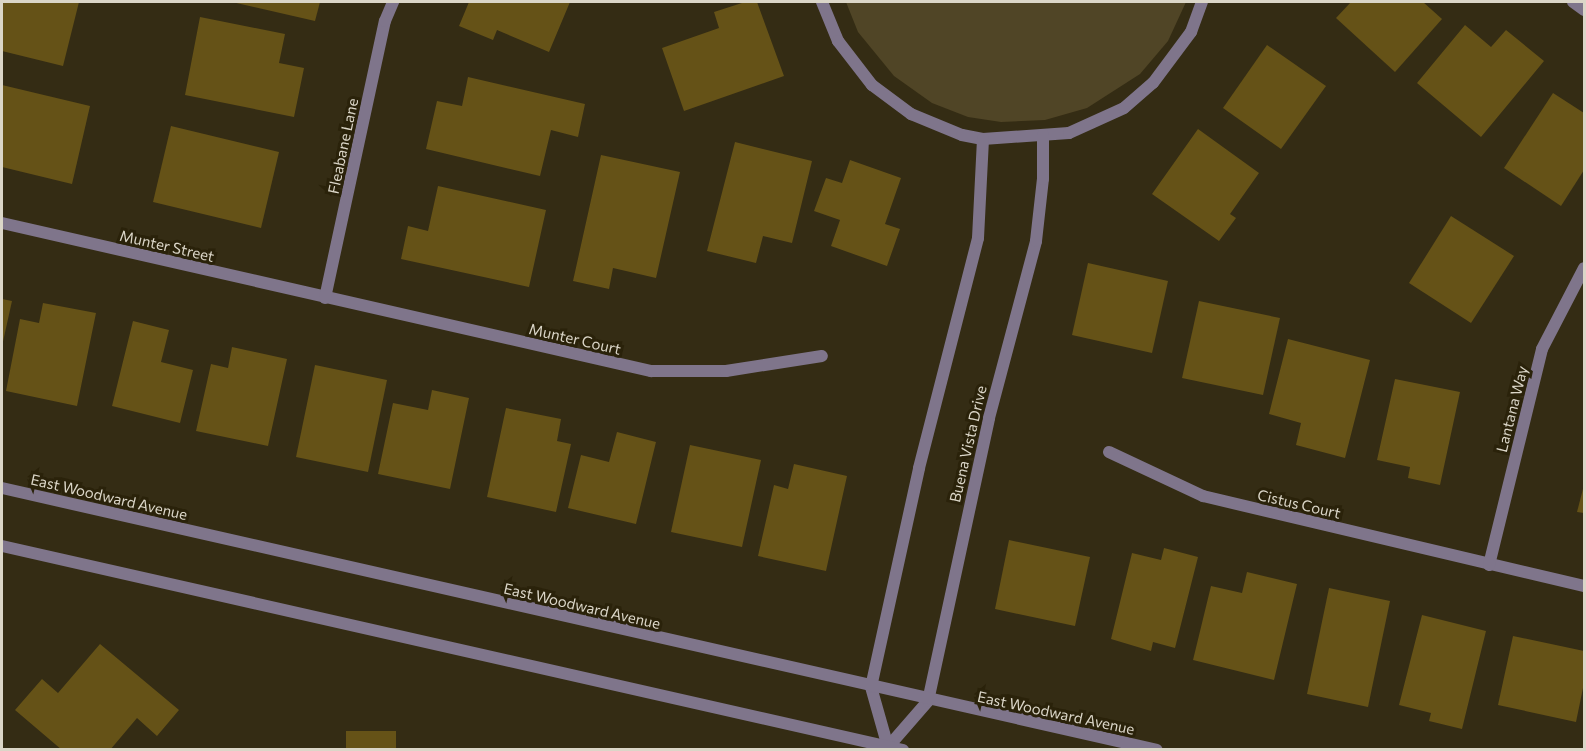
<!DOCTYPE html>
<html>
<head>
<meta charset="utf-8">
<style>
  body { margin:0 }
  #map { position:relative; width:1586px; height:751px; overflow:hidden; background:#342c14; font-family:Commissioner,sans-serif }
  div>[style] { position:absolute }
  .green>* { inset:0; background:#504526 }
  .building>* { inset:0; background:#655217 }
  .minor>* { height:12px; margin:-6px; padding:0 6px; transform-origin:6px; border-radius:6px; background:#7f758b }
  .tertiary>* { height:12px; margin:-6px; padding:0 6px; transform-origin:6px; border-radius:6px; background:#7f758b }
  span { translate:-50% -50%; white-space:nowrap; text-align:center; line-height:1.15; -webkit-text-stroke:6px #2a220a; paint-order:stroke }
  .street-label { font-size:15px; color:#dbd6c8 }
  .frame { position:absolute; inset:0; border:3px solid #dbd6c8; pointer-events:none }
</style>
</head>
<body>
<div id="map">
  <div class="green">
    <i style="clip-path:polygon(846px 2px,1186px 2px,1168px 41px,1140px 74px,1087px 108px,1045px 120px,1001px 122px,968px 117px,932px 103px,894px 76px,858px 32px)"></i>
  </div>
  <div class="building">
    <i style="clip-path:polygon(2px 2px,79px 2px,63px 66px,2px 51px)"></i>
    <i style="clip-path:polygon(232px 2px,320px 2px,315px 21px)"></i>
    <i style="clip-path:polygon(469px 2px,570px 2px,549px 52px,497px 30px,493px 40px,459px 26px)"></i>
    <i style="clip-path:polygon(745px 2px,757px 2px,784px 76px,684px 111px,662px 48px,719px 28px,714px 12px)"></i>
    <i style="clip-path:polygon(1351px 2px,1423px 2px,1442px 19px,1395px 72px,1336px 18px)"></i>
    <i style="clip-path:polygon(200px 17px,285px 34px,279px 63px,304px 68px,294px 117px,185px 95px)"></i>
    <i style="clip-path:polygon(1465px 25px,1491px 47px,1506px 30px,1544px 61px,1481px 137px,1417px 83px)"></i>
    <i style="clip-path:polygon(1267px 45px,1326px 86px,1281px 149px,1223px 108px)"></i>
    <i style="clip-path:polygon(468px 77px,585px 104px,578px 137px,551px 130px,540px 176px,426px 149px,437px 101px,462px 106px)"></i>
    <i style="clip-path:polygon(2px 85px,90px 106px,72px 184px,2px 167px)"></i>
    <i style="clip-path:polygon(1553px 93px,1584px 113px,1584px 170px,1561px 206px,1504px 168px)"></i>
    <i style="clip-path:polygon(171px 126px,279px 152px,261px 228px,153px 202px)"></i>
    <i style="clip-path:polygon(1198px 129px,1259px 173px,1230px 214px,1236px 218px,1219px 241px,1152px 194px)"></i>
    <i style="clip-path:polygon(735px 142px,812px 161px,792px 243px,763px 236px,756px 263px,707px 251px)"></i>
    <i style="clip-path:polygon(601px 155px,680px 172px,656px 278px,613px 268px,609px 289px,573px 281px)"></i>
    <i style="clip-path:polygon(850px 160px,901px 178px,885px 224px,900px 229px,887px 266px,831px 246px,840px 220px,814px 211px,826px 178px,842px 183px)"></i>
    <i style="clip-path:polygon(438px 186px,546px 210px,529px 287px,401px 259px,408px 226px,428px 231px)"></i>
    <i style="clip-path:polygon(1451px 216px,1514px 256px,1471px 323px,1409px 283px)"></i>
    <i style="clip-path:polygon(1088px 263px,1168px 281px,1152px 353px,1072px 335px)"></i>
    <i style="clip-path:polygon(2px 299px,12px 301px,2px 346px)"></i>
    <i style="clip-path:polygon(1199px 301px,1280px 318px,1263px 395px,1182px 378px)"></i>
    <i style="clip-path:polygon(43px 303px,96px 313px,77px 406px,6px 391px,20px 319px,39px 323px)"></i>
    <i style="clip-path:polygon(133px 321px,169px 330px,161px 362px,193px 370px,180px 423px,112px 406px)"></i>
    <i style="clip-path:polygon(1288px 339px,1370px 360px,1345px 458px,1296px 445px,1301px 423px,1269px 414px)"></i>
    <i style="clip-path:polygon(232px 347px,287px 359px,268px 446px,196px 431px,211px 364px,228px 368px)"></i>
    <i style="clip-path:polygon(315px 365px,387px 380px,368px 472px,296px 457px)"></i>
    <i style="clip-path:polygon(1395px 379px,1460px 392px,1440px 485px,1408px 478px,1410px 467px,1377px 460px)"></i>
    <i style="clip-path:polygon(432px 390px,469px 398px,450px 489px,378px 474px,393px 403px,428px 410px)"></i>
    <i style="clip-path:polygon(506px 408px,561px 419px,557px 441px,571px 444px,556px 512px,487px 497px)"></i>
    <i style="clip-path:polygon(617px 432px,656px 442px,636px 524px,568px 508px,581px 455px,609px 462px)"></i>
    <i style="clip-path:polygon(690px 445px,761px 460px,742px 547px,671px 532px)"></i>
    <i style="clip-path:polygon(794px 464px,847px 476px,826px 571px,758px 556px,774px 485px,788px 489px)"></i>
    <i style="clip-path:polygon(1584px 485px,1584px 513px,1577px 512px)"></i>
    <i style="clip-path:polygon(1009px 540px,1090px 557px,1075px 626px,995px 609px)"></i>
    <i style="clip-path:polygon(1164px 548px,1198px 557px,1175px 648px,1153px 642px,1151px 651px,1111px 639px,1132px 553px,1161px 560px)"></i>
    <i style="clip-path:polygon(1247px 572px,1297px 584px,1274px 680px,1193px 660px,1211px 586px,1242px 593px)"></i>
    <i style="clip-path:polygon(1329px 588px,1390px 601px,1368px 707px,1307px 694px)"></i>
    <i style="clip-path:polygon(1422px 615px,1486px 631px,1462px 729px,1429px 721px,1431px 713px,1399px 705px)"></i>
    <i style="clip-path:polygon(1513px 636px,1584px 651px,1584px 683px,1576px 722px,1498px 705px)"></i>
    <i style="clip-path:polygon(100px 644px,179px 710px,157px 736px,137px 718px,110px 750px,62px 750px,15px 710px,42px 679px,58px 693px)"></i>
    <i style="clip-path:polygon(346px 731px,396px 731px,396px 750px,346px 750px)"></i>
  </div>
  <div class="minor">
    <i style="left:822px;top:2px;width:42px;rotate:67.7deg"></i>
    <i style="left:838px;top:41px;width:56px;rotate:52.3deg"></i>
    <i style="left:872px;top:85px;width:49px;rotate:36.6deg"></i>
    <i style="left:911px;top:114px;width:55px;rotate:22.4deg"></i>
    <i style="left:962px;top:135px;width:21px;rotate:11deg"></i>
    <i style="left:983px;top:139px;width:86px;rotate:-4deg"></i>
    <i style="left:1069px;top:133px;width:60px;rotate:-24.4deg"></i>
    <i style="left:1124px;top:108px;width:38px;rotate:-41deg"></i>
    <i style="left:1153px;top:83px;width:64px;rotate:-53.3deg"></i>
    <i style="left:1191px;top:32px;width:32px;rotate:-70deg"></i>
    <i style="left:1573px;top:2px;width:14px;rotate:36deg"></i>
    <i style="left:2px;top:223px;width:666px;rotate:12.85deg"></i>
    <i style="left:651px;top:371px;width:75px"></i>
    <i style="left:726px;top:371px;width:97px;rotate:-8.9deg"></i>
    <i style="left:325px;top:298px;width:283px;rotate:-77.8deg"></i>
    <i style="left:385px;top:21px;width:21px;rotate:-67deg"></i>
    <i style="left:1109px;top:452px;width:104px;rotate:25.1deg"></i>
    <i style="left:1203px;top:496px;width:391px;rotate:13.3deg"></i>
    <i style="left:1489px;top:565px;width:222px;rotate:-76.2deg"></i>
    <i style="left:1542px;top:349px;width:91px;rotate:-62.6deg"></i>
    <i style="left:888px;top:747px;width:61px;rotate:-49deg"></i>
    <i style="left:928px;top:701px;width:289px;rotate:-77.8deg"></i>
    <i style="left:989px;top:418px;width:183px;rotate:-75.1deg"></i>
    <i style="left:1036px;top:241px;width:62px;rotate:-83.6deg"></i>
    <i style="left:1043px;top:179px;width:44px;rotate:-90deg"></i>
    <i style="left:888px;top:747px;width:62px;rotate:-105.8deg"></i>
    <i style="left:871px;top:687px;width:224px;rotate:-77.6deg"></i>
    <i style="left:919px;top:468px;width:237px;rotate:-75.6deg"></i>
    <i style="left:978px;top:238px;width:99px;rotate:-87.1deg"></i>
  </div>
  <div class="tertiary">
    <i style="left:2px;top:488px;width:1184px;rotate:12.78deg"></i>
    <i style="left:2px;top:546px;width:924px;rotate:12.76deg"></i>
  </div>
  <div class="street-label">
    <span style="left:343px;top:146px;rotate:-78deg">Fleabane Lane</span>
    <span style="left:167px;top:246px;rotate:13deg">Munter Street</span>
    <span style="left:575px;top:339px;rotate:13deg">Munter Court</span>
    <span style="left:1512px;top:409px;rotate:-76deg">Lantana Way</span>
    <span style="left:968px;top:444px;rotate:-77deg">Buena Vista Drive</span>
    <span style="left:109px;top:497px;rotate:13deg">East Woodward Avenue</span>
    <span style="left:1299px;top:504px;rotate:13deg">Cistus Court</span>
    <span style="left:582px;top:606px;rotate:13deg">East Woodward Avenue</span>
    <span style="left:1056px;top:713px;rotate:12deg">East Woodward Avenue</span>
  </div>
  <div class="frame"></div>
</div>
</body>
</html>
